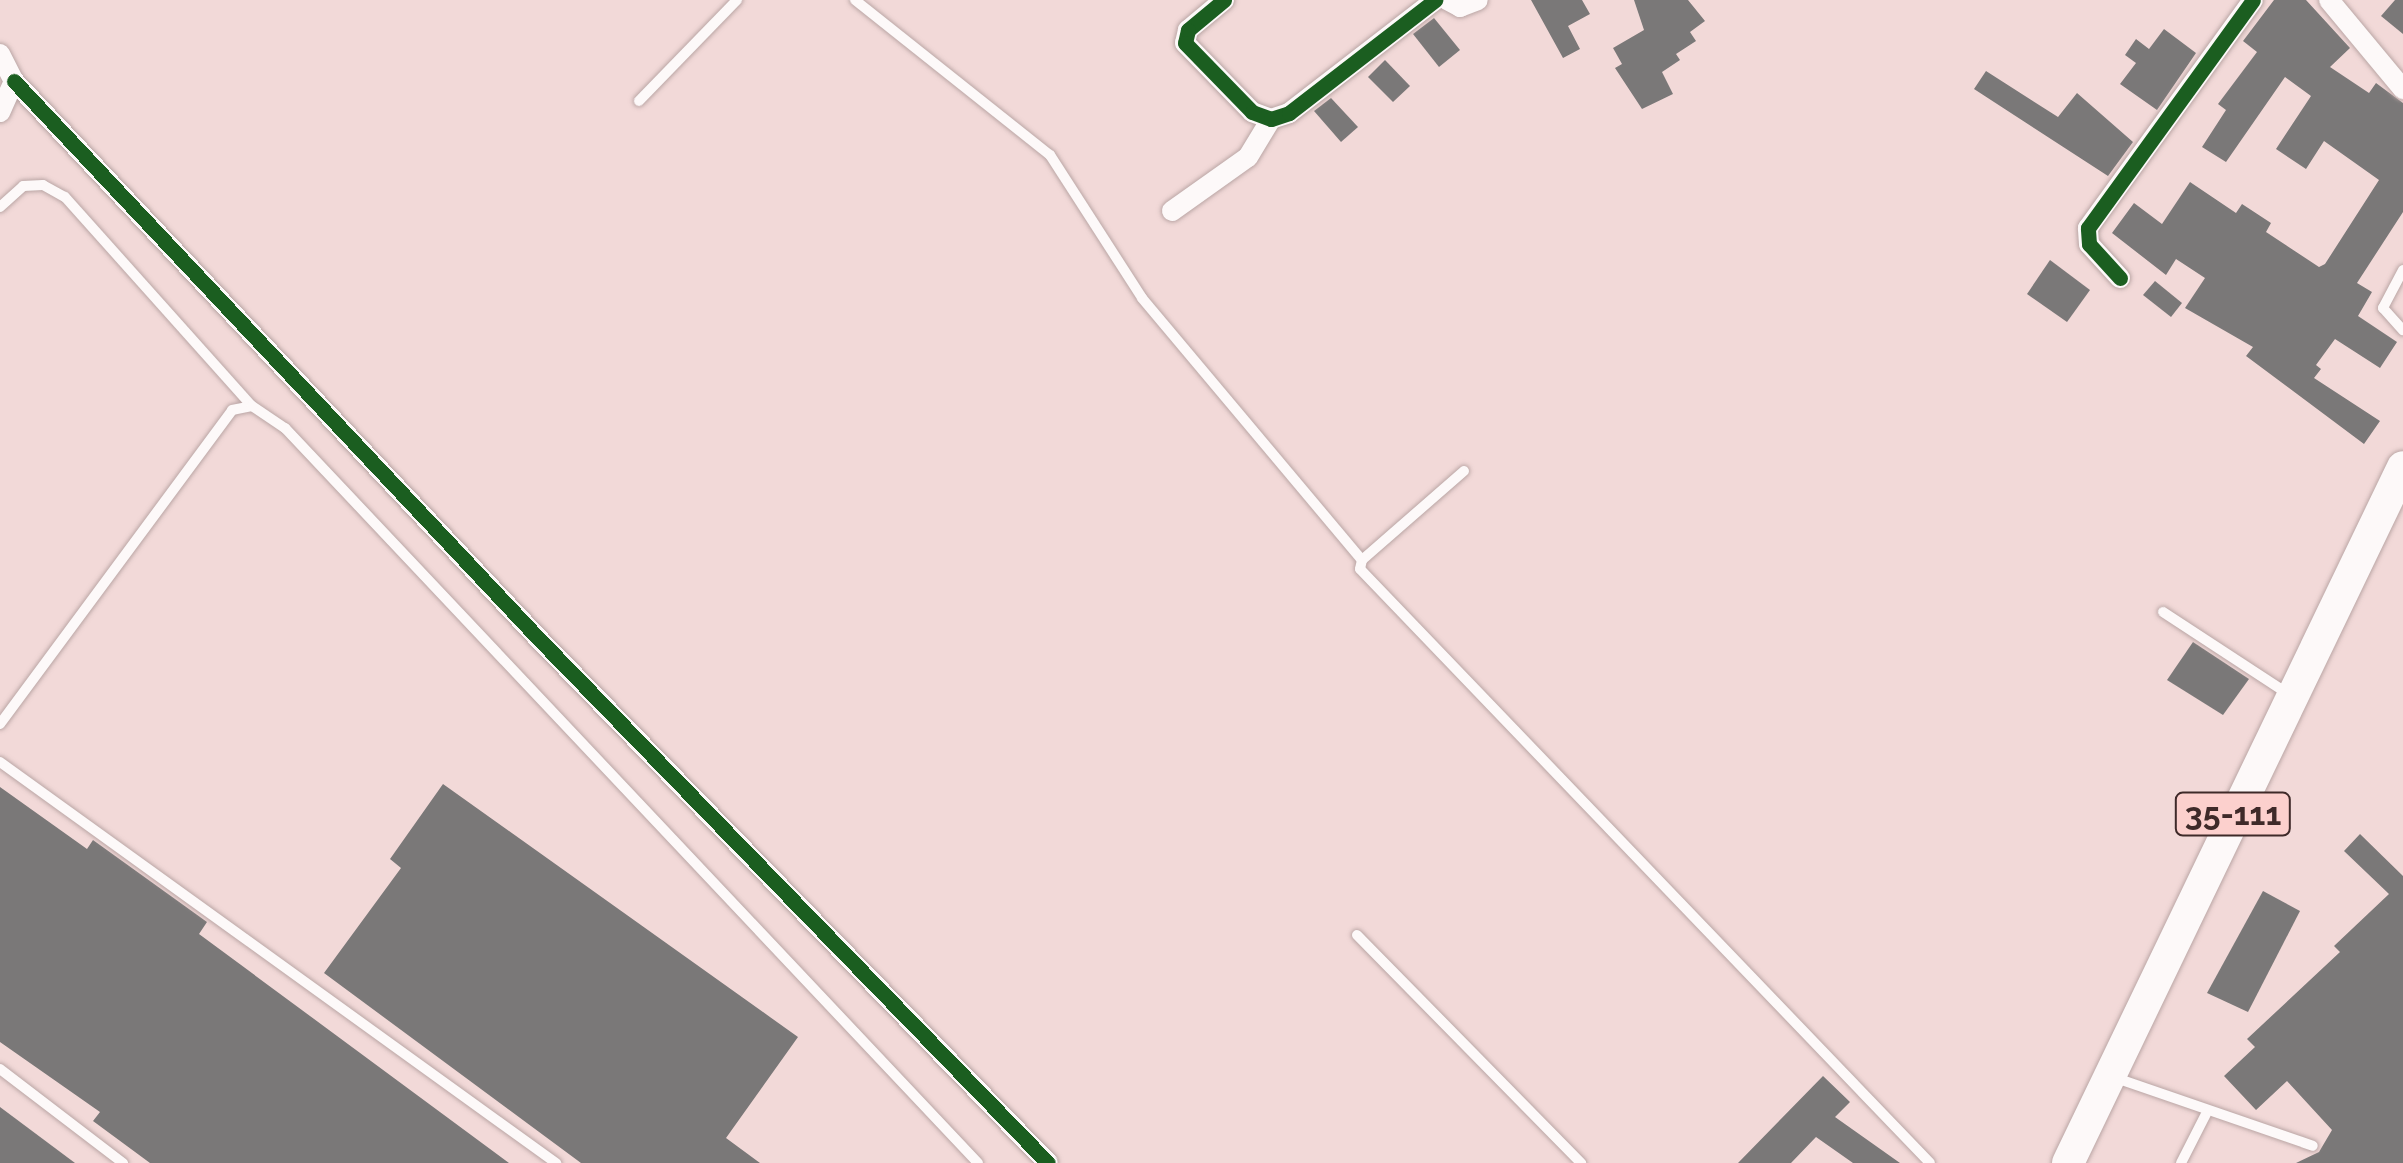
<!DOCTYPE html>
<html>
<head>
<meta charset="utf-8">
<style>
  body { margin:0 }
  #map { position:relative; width:2403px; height:1163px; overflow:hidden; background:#f2d9d8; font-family:Raleway,sans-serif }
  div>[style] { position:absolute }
  .building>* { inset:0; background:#7a7878 }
  .roads { filter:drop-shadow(0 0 2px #baa6a5) drop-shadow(0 0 2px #baa6a5) }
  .lane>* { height:10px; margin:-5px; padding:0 5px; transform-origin:5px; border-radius:5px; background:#fdf9f9 }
  .street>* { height:20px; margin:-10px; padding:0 10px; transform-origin:10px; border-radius:10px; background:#fdf9f9 }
  .primary>* { height:32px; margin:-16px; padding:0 16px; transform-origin:16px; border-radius:16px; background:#fdf9f9 }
  .cycleway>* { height:15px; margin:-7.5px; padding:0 7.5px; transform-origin:7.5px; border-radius:7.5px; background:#1b5e20 }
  span { translate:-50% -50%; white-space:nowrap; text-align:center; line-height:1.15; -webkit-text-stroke:10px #fcd0cd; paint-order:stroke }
  .shield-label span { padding:2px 8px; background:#fcd0cd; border:2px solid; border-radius:8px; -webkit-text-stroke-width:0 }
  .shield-label { font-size:32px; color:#3f2a29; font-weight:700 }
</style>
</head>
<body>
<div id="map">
  <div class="building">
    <i style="clip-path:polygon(1531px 0,1582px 0,1590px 14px,1568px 26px,1580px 49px,1563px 58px)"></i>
    <i style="clip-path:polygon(1634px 0,1688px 0,1705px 21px,1690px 32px,1696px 41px,1676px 54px,1680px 60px,1662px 72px,1673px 94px,1642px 109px,1615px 68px,1622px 64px,1613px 48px,1644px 30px)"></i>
    <i style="clip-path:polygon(2274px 0,2306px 0,2350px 48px,2330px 67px,2369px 93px,2376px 83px,2403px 103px,2403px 212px,2357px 283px,2372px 292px,2358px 316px,2397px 342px,2380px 368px,2335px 339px,2316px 365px,2321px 369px,2314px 378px,2380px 421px,2364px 444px,2246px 356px,2253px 347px,2185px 308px,2205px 278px,2176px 259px,2166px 275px,2112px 233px,2134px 203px,2162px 224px,2190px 182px,2236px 213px,2242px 204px,2271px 223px,2266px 232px,2319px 267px,2325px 264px,2379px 180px,2324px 141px,2306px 169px,2276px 149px,2311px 96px,2285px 77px,2226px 162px,2202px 147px,2226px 110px,2218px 104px,2257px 52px,2243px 41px)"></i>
    <i style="clip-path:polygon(2395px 0,2403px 0,2403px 34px,2381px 16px)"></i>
    <i style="clip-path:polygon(1434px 18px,1460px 50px,1439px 67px,1413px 34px)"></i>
    <i style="clip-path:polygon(2164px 29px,2196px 53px,2157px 110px,2120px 84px,2136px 63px,2125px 55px,2136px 39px,2149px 49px)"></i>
    <i style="clip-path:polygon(1385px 60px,1410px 86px,1393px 102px,1368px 77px)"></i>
    <i style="clip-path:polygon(1986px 71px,2058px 117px,2077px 93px,2133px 142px,2108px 176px,1974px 89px)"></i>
    <i style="clip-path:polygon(1331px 98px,1358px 127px,1341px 142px,1314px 111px)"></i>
    <i style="clip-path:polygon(2050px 260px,2090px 290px,2067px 322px,2027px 294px)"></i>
    <i style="clip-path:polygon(2155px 281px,2182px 303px,2171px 317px,2143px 295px)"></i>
    <i style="clip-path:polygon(2193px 642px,2249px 679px,2223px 715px,2167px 680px)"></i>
    <i style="clip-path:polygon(443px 784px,798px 1037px,726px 1138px,760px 1163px,581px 1163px,324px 973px,401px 868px,390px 859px)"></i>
    <i style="clip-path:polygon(0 787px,87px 849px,93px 840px,207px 922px,199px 934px,509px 1163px,150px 1163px,93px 1121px,100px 1112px,0 1042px)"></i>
    <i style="clip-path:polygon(2360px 834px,2403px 876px,2403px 1163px,2296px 1163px,2319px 1152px,2332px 1130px,2287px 1081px,2256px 1110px,2224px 1076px,2255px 1047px,2247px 1039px,2340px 952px,2334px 946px,2389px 894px,2344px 851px)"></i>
    <i style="clip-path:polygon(2263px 891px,2300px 911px,2248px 1012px,2207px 993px)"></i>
    <i style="clip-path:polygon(1823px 1076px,1850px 1102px,1835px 1117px,1900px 1163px,1853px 1163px,1816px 1137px,1791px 1163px,1738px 1163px)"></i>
    <i style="clip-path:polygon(0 1107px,75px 1163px,0 1163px)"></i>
  </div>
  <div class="roads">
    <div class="lane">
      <i style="left:855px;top:0;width:249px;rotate:38.5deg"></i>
      <i style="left:1050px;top:155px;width:170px;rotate:57.2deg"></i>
      <i style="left:1142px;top:298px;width:342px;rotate:50deg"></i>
      <i style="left:639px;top:101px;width:141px;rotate:-45.9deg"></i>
      <i style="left:0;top:207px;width:31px;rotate:-42deg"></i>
      <i style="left:23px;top:186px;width:20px;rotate:-3deg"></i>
      <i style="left:43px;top:185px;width:25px;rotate:29deg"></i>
      <i style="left:65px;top:197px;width:280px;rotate:48.2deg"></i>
      <i style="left:2403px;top:270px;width:43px;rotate:117.8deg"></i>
      <i style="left:2383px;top:308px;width:30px;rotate:48deg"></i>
      <i style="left:1464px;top:471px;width:135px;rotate:138.9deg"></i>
      <i style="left:1362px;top:560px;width:9px;rotate:103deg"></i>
      <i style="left:1360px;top:569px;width:823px;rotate:46.18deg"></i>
      <i style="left:2163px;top:612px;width:148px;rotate:33.2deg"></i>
      <i style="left:0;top:724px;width:390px;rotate:-53.5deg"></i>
      <i style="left:232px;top:410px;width:20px;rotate:-11deg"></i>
      <i style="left:252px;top:406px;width:40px;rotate:34deg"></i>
      <i style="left:285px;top:428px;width:1010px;rotate:46.68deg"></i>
      <i style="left:0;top:762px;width:686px;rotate:35.8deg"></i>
      <i style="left:1357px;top:935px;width:320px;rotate:45.5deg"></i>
      <i style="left:0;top:1069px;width:155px;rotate:37.4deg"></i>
      <i style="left:2116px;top:1078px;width:208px;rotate:19deg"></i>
      <i style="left:2181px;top:1163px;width:55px;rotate:-63deg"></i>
    </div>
    <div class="street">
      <i style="left:1224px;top:0;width:47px;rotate:140.2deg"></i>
      <i style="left:1188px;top:30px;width:13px;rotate:103deg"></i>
      <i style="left:1185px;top:43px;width:96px;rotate:45.8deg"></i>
      <i style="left:1252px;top:112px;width:20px;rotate:20deg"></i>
      <i style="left:1271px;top:119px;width:19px;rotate:-18deg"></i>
      <i style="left:1289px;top:113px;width:185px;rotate:-37.7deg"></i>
      <i style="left:1447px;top:0;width:15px;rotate:28deg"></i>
      <i style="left:1460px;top:7px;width:19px;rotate:-21deg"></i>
      <i style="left:2329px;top:0;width:116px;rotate:50.3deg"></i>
      <i style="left:0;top:54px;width:30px;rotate:63deg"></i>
      <i style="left:14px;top:81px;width:34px;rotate:114deg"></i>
      <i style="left:14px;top:81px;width:763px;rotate:46.75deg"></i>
      <i style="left:537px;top:637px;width:733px;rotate:45.83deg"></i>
      <i style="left:1172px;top:211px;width:93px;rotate:-35.4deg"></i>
      <i style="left:1248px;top:157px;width:44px;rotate:-58.8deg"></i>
      <i style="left:2120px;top:278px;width:46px;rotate:-132.4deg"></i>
      <i style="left:2089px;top:244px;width:16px;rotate:-94deg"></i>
      <i style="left:2088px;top:228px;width:281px;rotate:-54.1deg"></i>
    </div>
    <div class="primary">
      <i style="left:2068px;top:1163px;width:772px;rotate:-64.3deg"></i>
    </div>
  </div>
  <div class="cycleway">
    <i style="left:1224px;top:0;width:47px;rotate:140.2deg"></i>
    <i style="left:1188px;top:30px;width:13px;rotate:103deg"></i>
    <i style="left:1185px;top:43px;width:96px;rotate:45.8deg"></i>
    <i style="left:1252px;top:112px;width:20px;rotate:20deg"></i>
    <i style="left:1271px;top:119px;width:19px;rotate:-18deg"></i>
    <i style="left:1289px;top:113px;width:185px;rotate:-37.7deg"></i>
    <i style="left:14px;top:81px;width:763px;rotate:46.75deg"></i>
    <i style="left:537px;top:637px;width:733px;rotate:45.83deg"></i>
    <i style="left:2120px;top:278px;width:46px;rotate:-132.4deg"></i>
    <i style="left:2089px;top:244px;width:16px;rotate:-94deg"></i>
    <i style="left:2088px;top:228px;width:281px;rotate:-54.1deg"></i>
  </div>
  <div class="shield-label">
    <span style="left:2233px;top:814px">35-111</span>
  </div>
</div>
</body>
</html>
